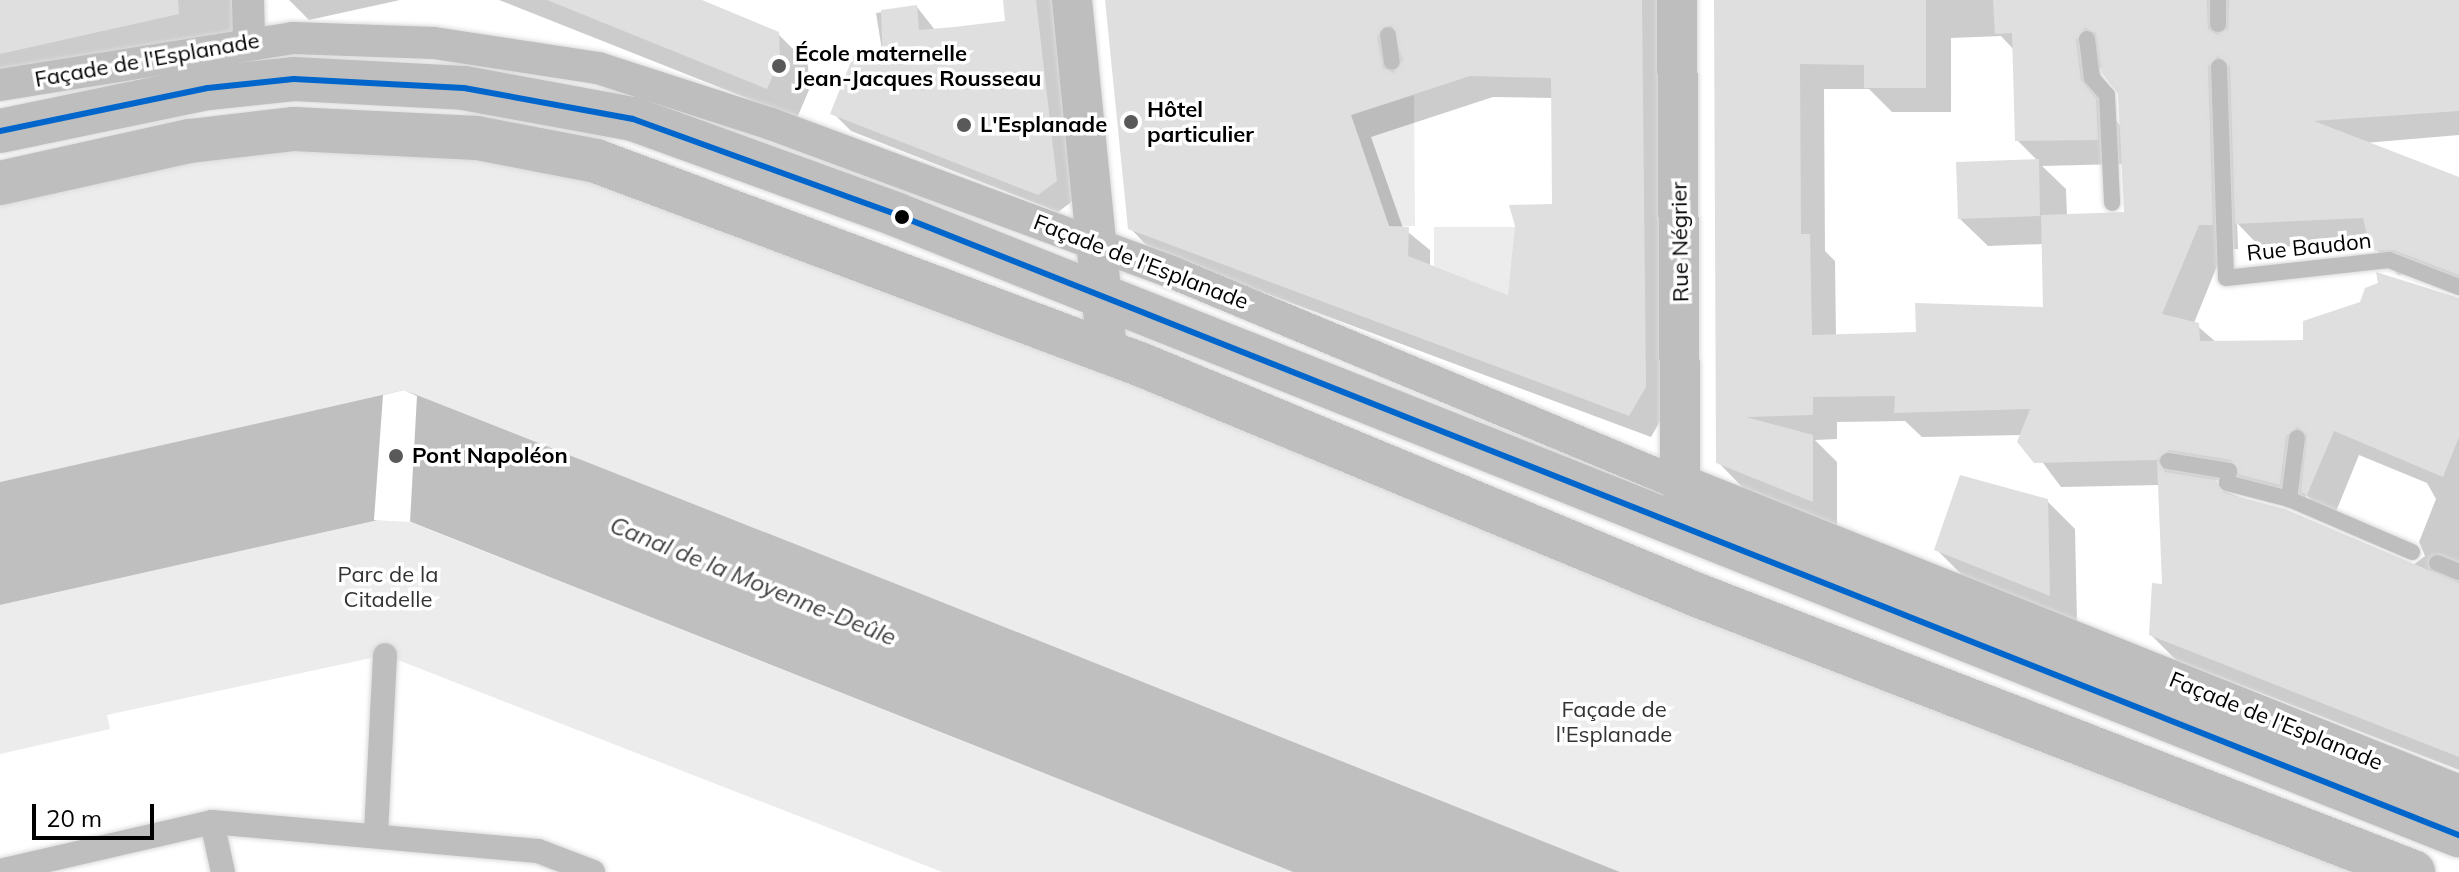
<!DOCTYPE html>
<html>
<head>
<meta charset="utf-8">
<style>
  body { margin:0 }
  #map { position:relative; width:2459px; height:872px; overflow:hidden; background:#fff; font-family:Mulish,sans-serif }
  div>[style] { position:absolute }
  .green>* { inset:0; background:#ececec }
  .water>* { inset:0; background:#bfbfbf }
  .pier>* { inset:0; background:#fff }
  .shadow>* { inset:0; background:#0003 }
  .building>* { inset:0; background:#dfdfdf }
  .roads { filter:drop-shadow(0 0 2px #dbdbdb) drop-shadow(0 0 2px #dbdbdb) }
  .service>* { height:16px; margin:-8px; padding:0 8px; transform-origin:8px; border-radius:8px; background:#bebebe }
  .pedestrian>* { height:24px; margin:-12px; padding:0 12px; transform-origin:12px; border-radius:12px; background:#bebebe }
  .minor>* { height:32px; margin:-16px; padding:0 16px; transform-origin:16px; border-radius:16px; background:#bebebe }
  .tertiary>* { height:40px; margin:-20px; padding:0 20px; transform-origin:20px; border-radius:20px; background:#bebebe }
  .primary>* { height:44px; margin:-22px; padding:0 22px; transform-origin:22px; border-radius:22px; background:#bebebe }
  .bus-1>* { height:6px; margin:-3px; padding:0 3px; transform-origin:3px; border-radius:3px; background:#06c }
  .dots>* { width:22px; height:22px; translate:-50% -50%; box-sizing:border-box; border:4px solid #fff; border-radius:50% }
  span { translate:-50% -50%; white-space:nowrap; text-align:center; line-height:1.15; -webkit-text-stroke:7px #fff; paint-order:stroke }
  .poi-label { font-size:22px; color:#000; font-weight:700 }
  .left { translate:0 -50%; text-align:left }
  .street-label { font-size:22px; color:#000 }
  .park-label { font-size:22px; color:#333 }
  .water-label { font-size:24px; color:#444; font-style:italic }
  .scale { position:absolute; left:32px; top:804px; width:122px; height:36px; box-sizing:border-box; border:4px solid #000; border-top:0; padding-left:10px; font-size:24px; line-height:28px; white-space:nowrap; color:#000; -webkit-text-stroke:6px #fff; paint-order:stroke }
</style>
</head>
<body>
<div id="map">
  <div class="green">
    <i style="clip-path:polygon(1414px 95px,1415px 226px,1389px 226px,1351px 115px)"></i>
    <i style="clip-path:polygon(294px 147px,497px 158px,638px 190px,2370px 872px,1620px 872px,404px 391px,0 482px,0 201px,214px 155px)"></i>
    <i style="clip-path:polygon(1434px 227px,1516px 227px,1510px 296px,1434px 266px)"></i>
    <i style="clip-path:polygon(396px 516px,410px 522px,1293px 872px,942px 872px,385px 655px,107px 715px,110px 729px,0 754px,0 605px)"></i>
  </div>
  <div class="water">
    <i style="clip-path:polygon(404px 390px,914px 591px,1620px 872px,1293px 872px,396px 516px,0 605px,0 482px)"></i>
  </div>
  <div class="pier">
    <i style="clip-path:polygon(404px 390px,417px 396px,410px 522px,374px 520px,383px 395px)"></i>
  </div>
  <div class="shadow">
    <i style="clip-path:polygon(0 0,242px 0,241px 41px,0 96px)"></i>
    <i style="clip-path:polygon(289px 0,400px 0,309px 20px)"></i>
    <i style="clip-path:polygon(499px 0,696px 0,778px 34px,808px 64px,809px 90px,797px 118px)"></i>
    <i style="clip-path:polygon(1005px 0,1052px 0,1074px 200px,1058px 212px,851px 131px,833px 113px,885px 69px,876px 13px,917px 7px,935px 30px,1007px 23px)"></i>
    <i style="clip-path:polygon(evenodd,1107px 0,1665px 0,1667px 409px,1651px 437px,1152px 251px,1130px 228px,1107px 0,1493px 97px,1553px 98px,1554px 206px,1518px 226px,1510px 298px,1430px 266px,1430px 250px,1403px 228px,1371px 137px,1493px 97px)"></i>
    <i style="clip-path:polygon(evenodd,1716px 0,2459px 0,2459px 135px,2365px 143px,2459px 180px,2459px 289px,2420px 274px,2398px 275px,2371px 243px,2262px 249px,2237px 223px,2238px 249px,2224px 249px,2194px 323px,2217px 343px,2305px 342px,2459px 298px,2459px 770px,2176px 660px,2151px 635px,2164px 586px,2160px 485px,2061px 487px,2022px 435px,1922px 437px,1905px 421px,1837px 422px,1837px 439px,1815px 440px,1837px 462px,1837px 525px,1743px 488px,1718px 462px,1716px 0,2001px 36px,2014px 50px,2017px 140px,2038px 161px,1960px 219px,1988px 246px,2043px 244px,2045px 309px,1918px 334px,1836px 336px,1835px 261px,1825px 251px,1824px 89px,1869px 89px,1892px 112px,1951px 112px,1951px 38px,2001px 36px,1716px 0,2100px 67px,2120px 94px,2122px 128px,2106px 107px,2100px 67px,1716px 0,2123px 164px,2126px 214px,2067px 216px,2066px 189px,2042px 166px,2123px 164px,1716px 0,2359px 455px,2427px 483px,2436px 499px,2419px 542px,2425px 556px,2413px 565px,2191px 478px,2251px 483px,2304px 509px,2306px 495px,2333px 519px,2359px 455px)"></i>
    <i style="clip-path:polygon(2047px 501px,2075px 529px,2077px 622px,1964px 577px,1936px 549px)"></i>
  </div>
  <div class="building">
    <i style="clip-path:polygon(0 0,178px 0,179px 14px,0 54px)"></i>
    <i style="clip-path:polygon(547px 0,702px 0,779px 32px,780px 59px,767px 89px)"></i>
    <i style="clip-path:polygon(1003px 0,1036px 0,1057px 181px,1038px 195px,830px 114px,854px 54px,883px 65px,881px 10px,917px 5px,919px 30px,954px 27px,1005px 21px)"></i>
    <i style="clip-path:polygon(evenodd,1105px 0,1642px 0,1646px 387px,1629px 416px,1128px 229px,1105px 0,1391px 25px,1403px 60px,1393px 73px,1383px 68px,1377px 37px,1391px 25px,1105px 0,1470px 76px,1551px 78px,1552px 204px,1509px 205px,1515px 226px,1508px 295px,1408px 256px,1409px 227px,1389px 226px,1351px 115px,1470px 76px)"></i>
    <i style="clip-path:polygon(1714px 0,1926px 0,1926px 88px,1864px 88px,1864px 65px,1800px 64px,1801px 234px,1810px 234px,1812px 335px,1916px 332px,1915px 303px,2043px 307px,2041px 215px,2124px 212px,2118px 94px,2102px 73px,2096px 33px,2085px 28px,2076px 40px,2081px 80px,2096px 99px,2098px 140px,2015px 141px,2012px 33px,1995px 34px,1993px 0,2207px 0,2208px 29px,2217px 35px,2228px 29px,2229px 0,2459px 0,2459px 111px,2314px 121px,2459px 177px,2459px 275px,2393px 250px,2371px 251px,2363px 218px,2235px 224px,2230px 67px,2218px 56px,2208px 67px,2213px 225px,2199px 225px,2162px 314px,2199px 323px,2200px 341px,2303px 340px,2303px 321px,2360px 302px,2365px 288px,2378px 283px,2376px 272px,2459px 298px,2459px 437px,2443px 477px,2334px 431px,2307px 495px,2301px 492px,2307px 435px,2298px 427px,2286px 436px,2280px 485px,2240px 475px,2231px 460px,2169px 450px,2157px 460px,2165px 472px,2216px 480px,2224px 493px,2285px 509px,2459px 583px,2459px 757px,2149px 635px,2152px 583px,2162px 584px,2157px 460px,2034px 463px,2017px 442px,2030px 409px,1894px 413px,1895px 396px,1813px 397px,1813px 415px,1746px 417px,1813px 435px,1813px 502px,1716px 463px)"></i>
    <i style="clip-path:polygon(2039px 159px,2040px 216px,1958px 219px,1956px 162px)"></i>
    <i style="clip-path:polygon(1960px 475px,2048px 499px,2050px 596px,1934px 550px)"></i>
  </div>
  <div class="roads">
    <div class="service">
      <i style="left:2218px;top:0;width:24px;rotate:90deg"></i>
      <i style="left:1388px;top:35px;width:27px;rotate:82deg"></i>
      <i style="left:2087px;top:39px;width:39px;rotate:83deg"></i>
      <i style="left:2092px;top:78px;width:23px;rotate:49deg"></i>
      <i style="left:2107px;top:95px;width:108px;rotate:87.3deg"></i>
      <i style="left:2219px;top:67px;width:211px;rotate:88.1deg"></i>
      <i style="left:2226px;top:278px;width:164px;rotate:-6.3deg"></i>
      <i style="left:2389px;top:260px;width:75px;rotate:21.1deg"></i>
      <i style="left:2297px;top:438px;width:62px;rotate:97.5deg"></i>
      <i style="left:2289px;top:499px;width:134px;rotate:23.3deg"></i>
      <i style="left:2168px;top:461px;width:62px;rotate:9.3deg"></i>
      <i style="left:2229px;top:471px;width:12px;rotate:99deg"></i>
      <i style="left:2227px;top:483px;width:64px;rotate:14.5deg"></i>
      <i style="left:2437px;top:563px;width:24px;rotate:22deg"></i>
    </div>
    <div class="pedestrian">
      <i style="left:212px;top:822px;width:51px;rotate:77.6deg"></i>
      <i style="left:376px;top:833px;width:178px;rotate:-87.1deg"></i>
      <i style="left:0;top:871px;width:218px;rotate:-13deg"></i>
      <i style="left:212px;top:822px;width:327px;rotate:5.1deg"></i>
      <i style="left:538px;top:851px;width:59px;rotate:20.9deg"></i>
    </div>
    <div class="minor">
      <i style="left:248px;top:0;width:40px;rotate:88.6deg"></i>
      <i style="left:0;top:85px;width:297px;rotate:-9.1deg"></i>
      <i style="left:293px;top:38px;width:141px;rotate:2deg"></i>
      <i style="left:434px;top:43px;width:166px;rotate:8.7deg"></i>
      <i style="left:598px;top:68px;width:182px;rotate:17.9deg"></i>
      <i style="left:771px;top:124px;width:432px;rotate:20.3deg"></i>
      <i style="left:1176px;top:274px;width:546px;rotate:22.62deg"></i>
    </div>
    <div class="tertiary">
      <i style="left:1072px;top:0;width:354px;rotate:84.3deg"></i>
      <i style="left:1677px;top:0;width:484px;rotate:89.6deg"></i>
      <i style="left:1680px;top:484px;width:839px;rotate:21.76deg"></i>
    </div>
    <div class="primary">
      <i style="left:0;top:131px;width:212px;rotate:-11.7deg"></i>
      <i style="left:208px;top:88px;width:86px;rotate:-6deg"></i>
      <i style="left:294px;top:79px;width:170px;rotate:3deg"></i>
      <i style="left:464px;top:88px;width:172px;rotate:10.4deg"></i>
      <i style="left:633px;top:119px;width:279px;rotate:19.9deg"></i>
      <i style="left:895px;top:214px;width:1683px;rotate:21.66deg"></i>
      <i style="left:0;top:183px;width:195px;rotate:-12.5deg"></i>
      <i style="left:190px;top:141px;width:105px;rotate:-6.6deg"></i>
      <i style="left:294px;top:129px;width:183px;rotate:2.8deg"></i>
      <i style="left:477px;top:138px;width:121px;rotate:10.9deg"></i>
      <i style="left:596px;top:161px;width:583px;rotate:20.49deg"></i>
      <i style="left:1142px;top:365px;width:601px;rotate:22.51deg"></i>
      <i style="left:1697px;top:595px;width:768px;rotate:21.15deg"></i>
    </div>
  </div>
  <div class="bus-1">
    <i style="left:0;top:131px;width:212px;rotate:-11.7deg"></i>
    <i style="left:208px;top:88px;width:86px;rotate:-6deg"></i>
    <i style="left:294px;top:79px;width:170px;rotate:3deg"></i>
    <i style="left:464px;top:88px;width:172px;rotate:10.4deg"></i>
    <i style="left:633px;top:119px;width:279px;rotate:19.9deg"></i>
    <i style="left:895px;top:214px;width:1683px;rotate:21.66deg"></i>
  </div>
  <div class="dots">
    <i style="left:779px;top:66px;background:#595959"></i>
    <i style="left:1131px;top:122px;background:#595959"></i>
    <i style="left:964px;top:125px;background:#595959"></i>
    <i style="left:902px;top:217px;background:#000"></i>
    <i style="left:396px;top:456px;background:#595959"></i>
  </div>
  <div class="poi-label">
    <span class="left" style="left:795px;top:66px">École maternelle<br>Jean-Jacques Rousseau</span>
    <span class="left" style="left:1147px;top:122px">Hôtel<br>particulier</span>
    <span class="left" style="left:980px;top:125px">L'Esplanade</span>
    <span class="left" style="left:412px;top:456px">Pont Napoléon</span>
  </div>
  <div class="street-label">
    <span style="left:147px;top:60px;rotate:-10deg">Façade de l'Esplanade</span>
    <span style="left:1680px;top:242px;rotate:-91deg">Rue Négrier</span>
    <span style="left:2309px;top:247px;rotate:-6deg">Rue Baudon</span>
    <span style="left:1141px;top:262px;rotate:21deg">Façade de l'Esplanade</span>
    <span style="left:2276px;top:721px;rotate:22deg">Façade de l'Esplanade</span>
  </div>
  <div class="park-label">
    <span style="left:388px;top:587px">Parc de la<br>Citadelle</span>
    <span style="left:1614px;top:722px">Façade de<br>l'Esplanade</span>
  </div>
  <div class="water-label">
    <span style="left:753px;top:581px;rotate:22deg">Canal de la Moyenne-Deûle</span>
  </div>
  <div class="scale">20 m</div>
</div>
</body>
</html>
